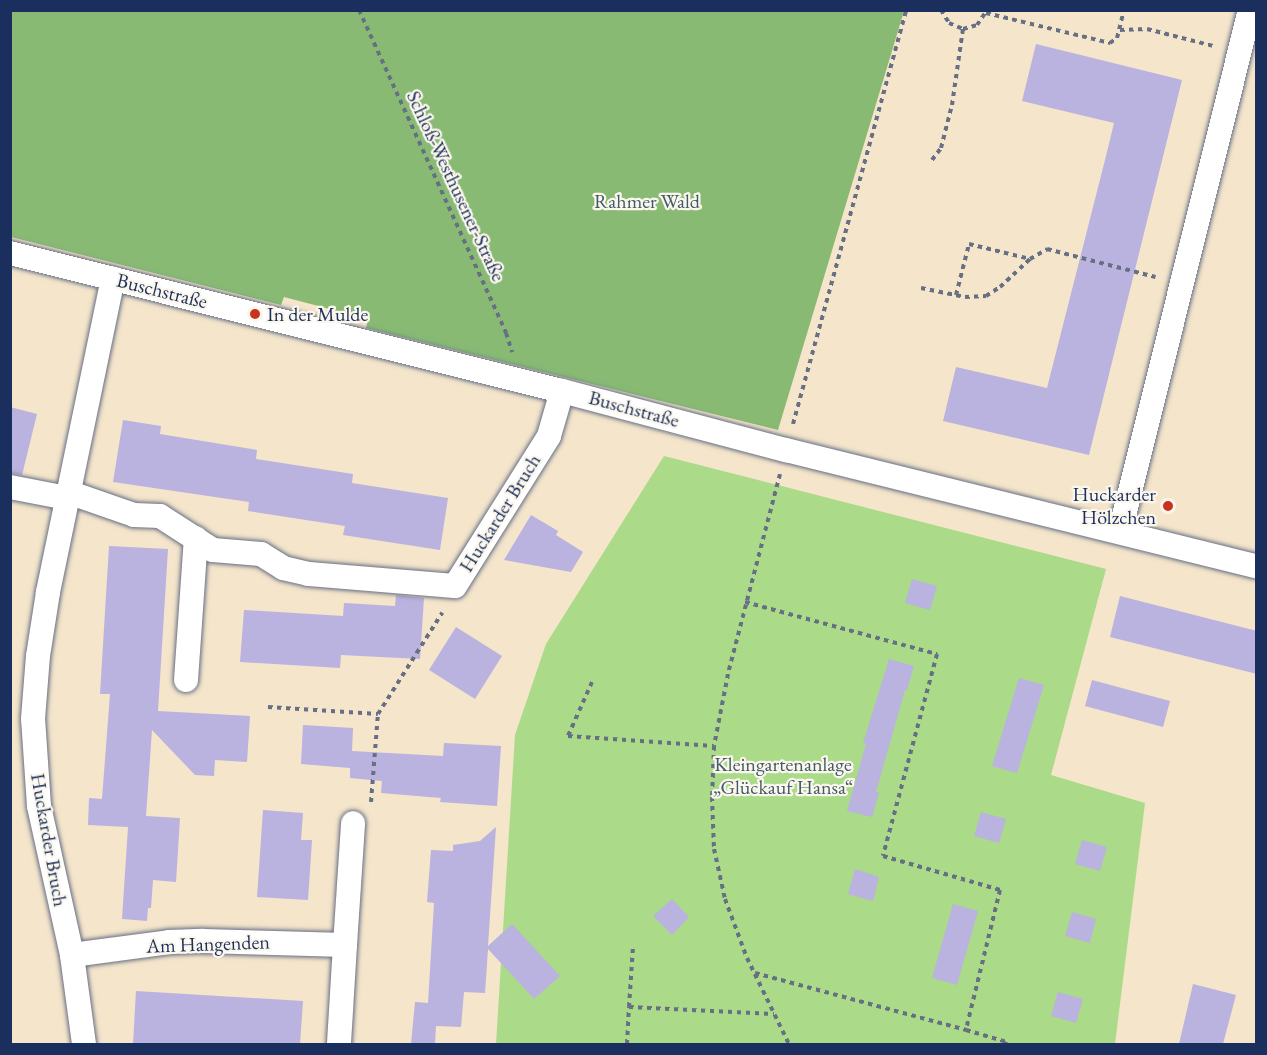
<!DOCTYPE html>
<html>
<head>
<meta charset="utf-8">
<style>
  body { margin:0 }
  #map { position:relative; width:1267px; height:1055px; overflow:hidden; background:#f4e5cb; font-family:"EB Garamond",serif }
  div>[style] { position:absolute }
  .green>* { inset:0; background:#abda88 }
  .forest>* { inset:0; background:#88ba74 }
  .building>* { inset:0; background:#bab2df }
  .path>* { height:4px; margin-top:-2px; transform-origin:0; background:repeating-linear-gradient(90deg,#676f84 0 4.5px,transparent 0 9px) }
  .roads { filter:drop-shadow(0 0 2px #676f84) drop-shadow(0 0 2px #676f84) }
  .minor>* { height:24px; margin:-12px; padding:0 12px; transform-origin:12px; border-radius:12px; background:#fff }
  .dots>* { width:16px; height:16px; translate:-50% -50%; box-sizing:border-box; border:3px solid #fbf7ec; border-radius:50% }
  span { translate:-50% -50%; white-space:nowrap; text-align:center; line-height:1.15; -webkit-text-stroke:4.5px #fbf7ec; paint-order:stroke }
  .street-label { font-size:20px; color:#1b2f5e }
  .park-label { font-size:20px; color:#3f5a68 }
  .poi-label { font-size:20px; color:#1b2f5e }
  .left { translate:0 -50%; text-align:left }
  .right { translate:-100% -50%; text-align:right }
  .frame { position:absolute; inset:0; border:12px solid #1b2f5e; pointer-events:none }
</style>
</head>
<body>
<div id="map">
  <div class="green">
    <i style="clip-path:polygon(664px 456px,1106px 569px,1051px 775px,1145px 803px,1115px 1044px,496px 1044px,515px 735px,546px 644px)"></i>
  </div>
  <div class="forest">
    <i style="clip-path:polygon(10px 11px,11px 10px,904px 11px,778px 430px,366px 328px,368px 319px,284px 297px,281px 305px,11px 237px)"></i>
  </div>
  <div class="building">
    <i style="clip-path:polygon(1036px 44px,1182px 80px,1089px 455px,943px 421px,956px 367px,1047px 388px,1106px 156px,1114px 123px,1022px 101px)"></i>
    <i style="clip-path:polygon(10px 407px,37px 414px,22px 475px,10px 473px)"></i>
    <i style="clip-path:polygon(123px 420px,161px 426px,160px 434px,257px 450px,256px 459px,353px 474px,352px 483px,448px 498px,440px 550px,343px 535px,345px 526px,248px 511px,249px 502px,113px 482px)"></i>
    <i style="clip-path:polygon(531px 515px,558px 531px,556px 535px,583px 552px,571px 572px,504px 560px)"></i>
    <i style="clip-path:polygon(109px 546px,168px 549px,158px 711px,250px 716px,247px 762px,215px 760px,214px 776px,195px 775px,152px 730px,146px 816px,180px 818px,176px 882px,153px 880px,151px 908px,148px 908px,147px 921px,122px 919px,128px 827px,88px 825px,89px 798px,102px 799px,110px 694px,100px 694px)"></i>
    <i style="clip-path:polygon(912px 579px,937px 586px,930px 610px,905px 603px)"></i>
    <i style="clip-path:polygon(396px 595px,424px 598px,420px 659px,341px 655px,340px 668px,240px 662px,244px 610px,343px 616px,344px 603px,395px 606px)"></i>
    <i style="clip-path:polygon(1120px 596px,1257px 631px,1257px 674px,1110px 637px)"></i>
    <i style="clip-path:polygon(456px 627px,502px 656px,475px 699px,429px 670px)"></i>
    <i style="clip-path:polygon(889px 659px,914px 666px,907px 690px,905px 690px,876px 792px,879px 793px,872px 817px,847px 811px,866px 744px,863px 743px)"></i>
    <i style="clip-path:polygon(1019px 678px,1044px 685px,1017px 773px,992px 766px)"></i>
    <i style="clip-path:polygon(1092px 680px,1170px 701px,1163px 727px,1085px 706px)"></i>
    <i style="clip-path:polygon(303px 725px,353px 728px,352px 751px,443px 756px,444px 743px,501px 746px,497px 806px,440px 802px,441px 798px,381px 793px,382px 781px,350px 778px,350px 768px,301px 764px)"></i>
    <i style="clip-path:polygon(263px 810px,303px 813px,301px 840px,312px 840px,308px 900px,257px 897px)"></i>
    <i style="clip-path:polygon(981px 812px,1006px 819px,999px 843px,974px 836px)"></i>
    <i style="clip-path:polygon(496px 827px,488px 946px,512px 924px,560px 976px,534px 999px,488px 949px,485px 993px,464px 992px,461px 1027px,436px 1026px,435px 1044px,411px 1044px,415px 1002px,428px 1003px,434px 903px,427px 902px,431px 850px,453px 851px,453px 845px,480px 841px)"></i>
    <i style="clip-path:polygon(1082px 840px,1107px 847px,1100px 871px,1075px 864px)"></i>
    <i style="clip-path:polygon(855px 869px,879px 877px,873px 901px,848px 894px)"></i>
    <i style="clip-path:polygon(672px 899px,689px 917px,672px 935px,653px 916px)"></i>
    <i style="clip-path:polygon(953px 904px,978px 911px,957px 985px,932px 978px)"></i>
    <i style="clip-path:polygon(1072px 912px,1096px 919px,1090px 943px,1065px 936px)"></i>
    <i style="clip-path:polygon(1193px 984px,1236px 995px,1223px 1044px,1179px 1044px)"></i>
    <i style="clip-path:polygon(136px 991px,303px 1001px,300px 1044px,133px 1044px)"></i>
    <i style="clip-path:polygon(1058px 992px,1083px 999px,1076px 1023px,1051px 1016px)"></i>
  </div>
  <div class="path">
    <i style="left:359px;top:10px;width:355px;rotate:65.5deg"></i>
    <i style="left:506px;top:333px;width:20px;rotate:72deg"></i>
    <i style="left:941px;top:10px;width:15px;rotate:58deg"></i>
    <i style="left:949px;top:23px;width:15px;rotate:23deg"></i>
    <i style="left:963px;top:29px;width:15px;rotate:-16deg"></i>
    <i style="left:977px;top:25px;width:18px;rotate:-56deg"></i>
    <i style="left:986px;top:13px;width:128px;rotate:13.6deg"></i>
    <i style="left:1110px;top:43px;width:9px;rotate:-36deg"></i>
    <i style="left:1117px;top:38px;width:29px;rotate:-76deg"></i>
    <i style="left:1120px;top:30px;width:27px;rotate:-2deg"></i>
    <i style="left:1147px;top:29px;width:68px;rotate:14.4deg"></i>
    <i style="left:932px;top:160px;width:15px;rotate:-53deg"></i>
    <i style="left:941px;top:148px;width:44px;rotate:-75.7deg"></i>
    <i style="left:952px;top:105px;width:77px;rotate:-81.8deg"></i>
    <i style="left:921px;top:288px;width:45px;rotate:11.6deg"></i>
    <i style="left:965px;top:297px;width:21px;rotate:-3deg"></i>
    <i style="left:986px;top:296px;width:17px;rotate:-33deg"></i>
    <i style="left:1000px;top:287px;width:41px;rotate:-43deg"></i>
    <i style="left:1030px;top:259px;width:20px;rotate:-30deg"></i>
    <i style="left:1047px;top:249px;width:112px;rotate:14.5deg"></i>
    <i style="left:956px;top:295px;width:53px;rotate:-75.7deg"></i>
    <i style="left:969px;top:244px;width:63px;rotate:13.8deg"></i>
    <i style="left:793px;top:424px;width:429px;rotate:-74.7deg"></i>
    <i style="left:780px;top:474px;width:207px;rotate:104.6deg"></i>
    <i style="left:728px;top:674px;width:73px;rotate:101deg"></i>
    <i style="left:714px;top:746px;width:51px;rotate:92.2deg"></i>
    <i style="left:712px;top:797px;width:52px;rotate:87.8deg"></i>
    <i style="left:714px;top:849px;width:51px;rotate:77.6deg"></i>
    <i style="left:725px;top:899px;width:63px;rotate:69.6deg"></i>
    <i style="left:747px;top:958px;width:96px;rotate:64deg"></i>
    <i style="left:745px;top:602px;width:199px;rotate:15.2deg"></i>
    <i style="left:937px;top:654px;width:209px;rotate:105deg"></i>
    <i style="left:883px;top:856px;width:122px;rotate:16.2deg"></i>
    <i style="left:1000px;top:890px;width:144px;rotate:103.7deg"></i>
    <i style="left:966px;top:1030px;width:43px;rotate:16.3deg"></i>
    <i style="left:1007px;top:1042px;width:2px;rotate:117deg"></i>
    <i style="left:592px;top:682px;width:59px;rotate:114deg"></i>
    <i style="left:568px;top:736px;width:146px;rotate:3.9deg"></i>
    <i style="left:268px;top:707px;width:110px;rotate:3.6deg"></i>
    <i style="left:371px;top:802px;width:88px;rotate:-85.5deg"></i>
    <i style="left:378px;top:714px;width:120px;rotate:-57.6deg"></i>
    <i style="left:755px;top:973px;width:219px;rotate:15.1deg"></i>
    <i style="left:629px;top:1007px;width:61px;rotate:-86.2deg"></i>
    <i style="left:627px;top:1044px;width:37px;rotate:-87deg"></i>
    <i style="left:629px;top:1007px;width:145px;rotate:2.8deg"></i>
  </div>
  <div class="roads">
    <div class="minor">
      <i style="left:10px;top:253px;width:569px;rotate:14.04deg"></i>
      <i style="left:562px;top:391px;width:232px;rotate:14.8deg"></i>
      <i style="left:786px;top:450px;width:484px;rotate:13.9deg"></i>
      <i style="left:10px;top:487px;width:58px;rotate:10.9deg"></i>
      <i style="left:68px;top:492px;width:70px;rotate:19.2deg"></i>
      <i style="left:134px;top:515px;width:26px;rotate:2deg"></i>
      <i style="left:160px;top:516px;width:63px;rotate:32.7deg"></i>
      <i style="left:213px;top:550px;width:48px;rotate:4.8deg"></i>
      <i style="left:261px;top:554px;width:26px;rotate:32deg"></i>
      <i style="left:283px;top:568px;width:27px;rotate:13deg"></i>
      <i style="left:309px;top:574px;width:146px;rotate:4.7deg"></i>
      <i style="left:455px;top:586px;width:177px;rotate:-57.9deg"></i>
      <i style="left:549px;top:436px;width:47px;rotate:-73.9deg"></i>
      <i style="left:1120px;top:532px;width:538px;rotate:-76.02deg"></i>
      <i style="left:186px;top:680px;width:142px;rotate:-86deg"></i>
      <i style="left:345px;top:945px;width:122px;rotate:-86.2deg"></i>
      <i style="left:72px;top:955px;width:98px;rotate:-7.6deg"></i>
      <i style="left:169px;top:942px;width:34px;rotate:-2deg"></i>
      <i style="left:203px;top:941px;width:142px;rotate:1.6deg"></i>
      <i style="left:345px;top:945px;width:99px;rotate:93.5deg"></i>
      <i style="left:84px;top:1044px;width:90px;rotate:-97.7deg"></i>
      <i style="left:72px;top:955px;width:153px;rotate:-102.5deg"></i>
      <i style="left:39px;top:806px;width:87px;rotate:-93.9deg"></i>
      <i style="left:33px;top:719px;width:63px;rotate:-85.5deg"></i>
      <i style="left:38px;top:656px;width:65px;rotate:-81.1deg"></i>
      <i style="left:48px;top:592px;width:320px;rotate:-78.3deg"></i>
    </div>
  </div>
  <div class="dots">
    <i style="left:255px;top:314px;background:#c8321e"></i>
    <i style="left:1168px;top:506px;background:#c8321e"></i>
  </div>
  <div class="street-label">
    <span style="left:456px;top:186px;rotate:65deg">Schloß-Westhusener-Straße</span>
    <span style="left:162px;top:291px;rotate:14deg">Buschstraße</span>
    <span style="left:634px;top:409px;rotate:15deg">Buschstraße</span>
    <span style="left:500px;top:513px;rotate:-58deg">Huckarder Bruch</span>
    <span style="left:49px;top:840px;rotate:80deg">Huckarder Bruch</span>
    <span style="left:208px;top:944px;rotate:-2deg">Am Hangenden</span>
  </div>
  <div class="park-label">
    <span style="left:647px;top:201px">Rahmer Wald</span>
    <span style="left:783px;top:776px">Kleingartenanlage<br>„Glückauf Hansa“</span>
  </div>
  <div class="poi-label">
    <span class="left" style="left:267px;top:314px">In der Mulde</span>
    <span class="right" style="left:1156px;top:506px">Huckarder<br>Hölzchen</span>
  </div>
  <div class="frame"></div>
</div>
</body>
</html>
